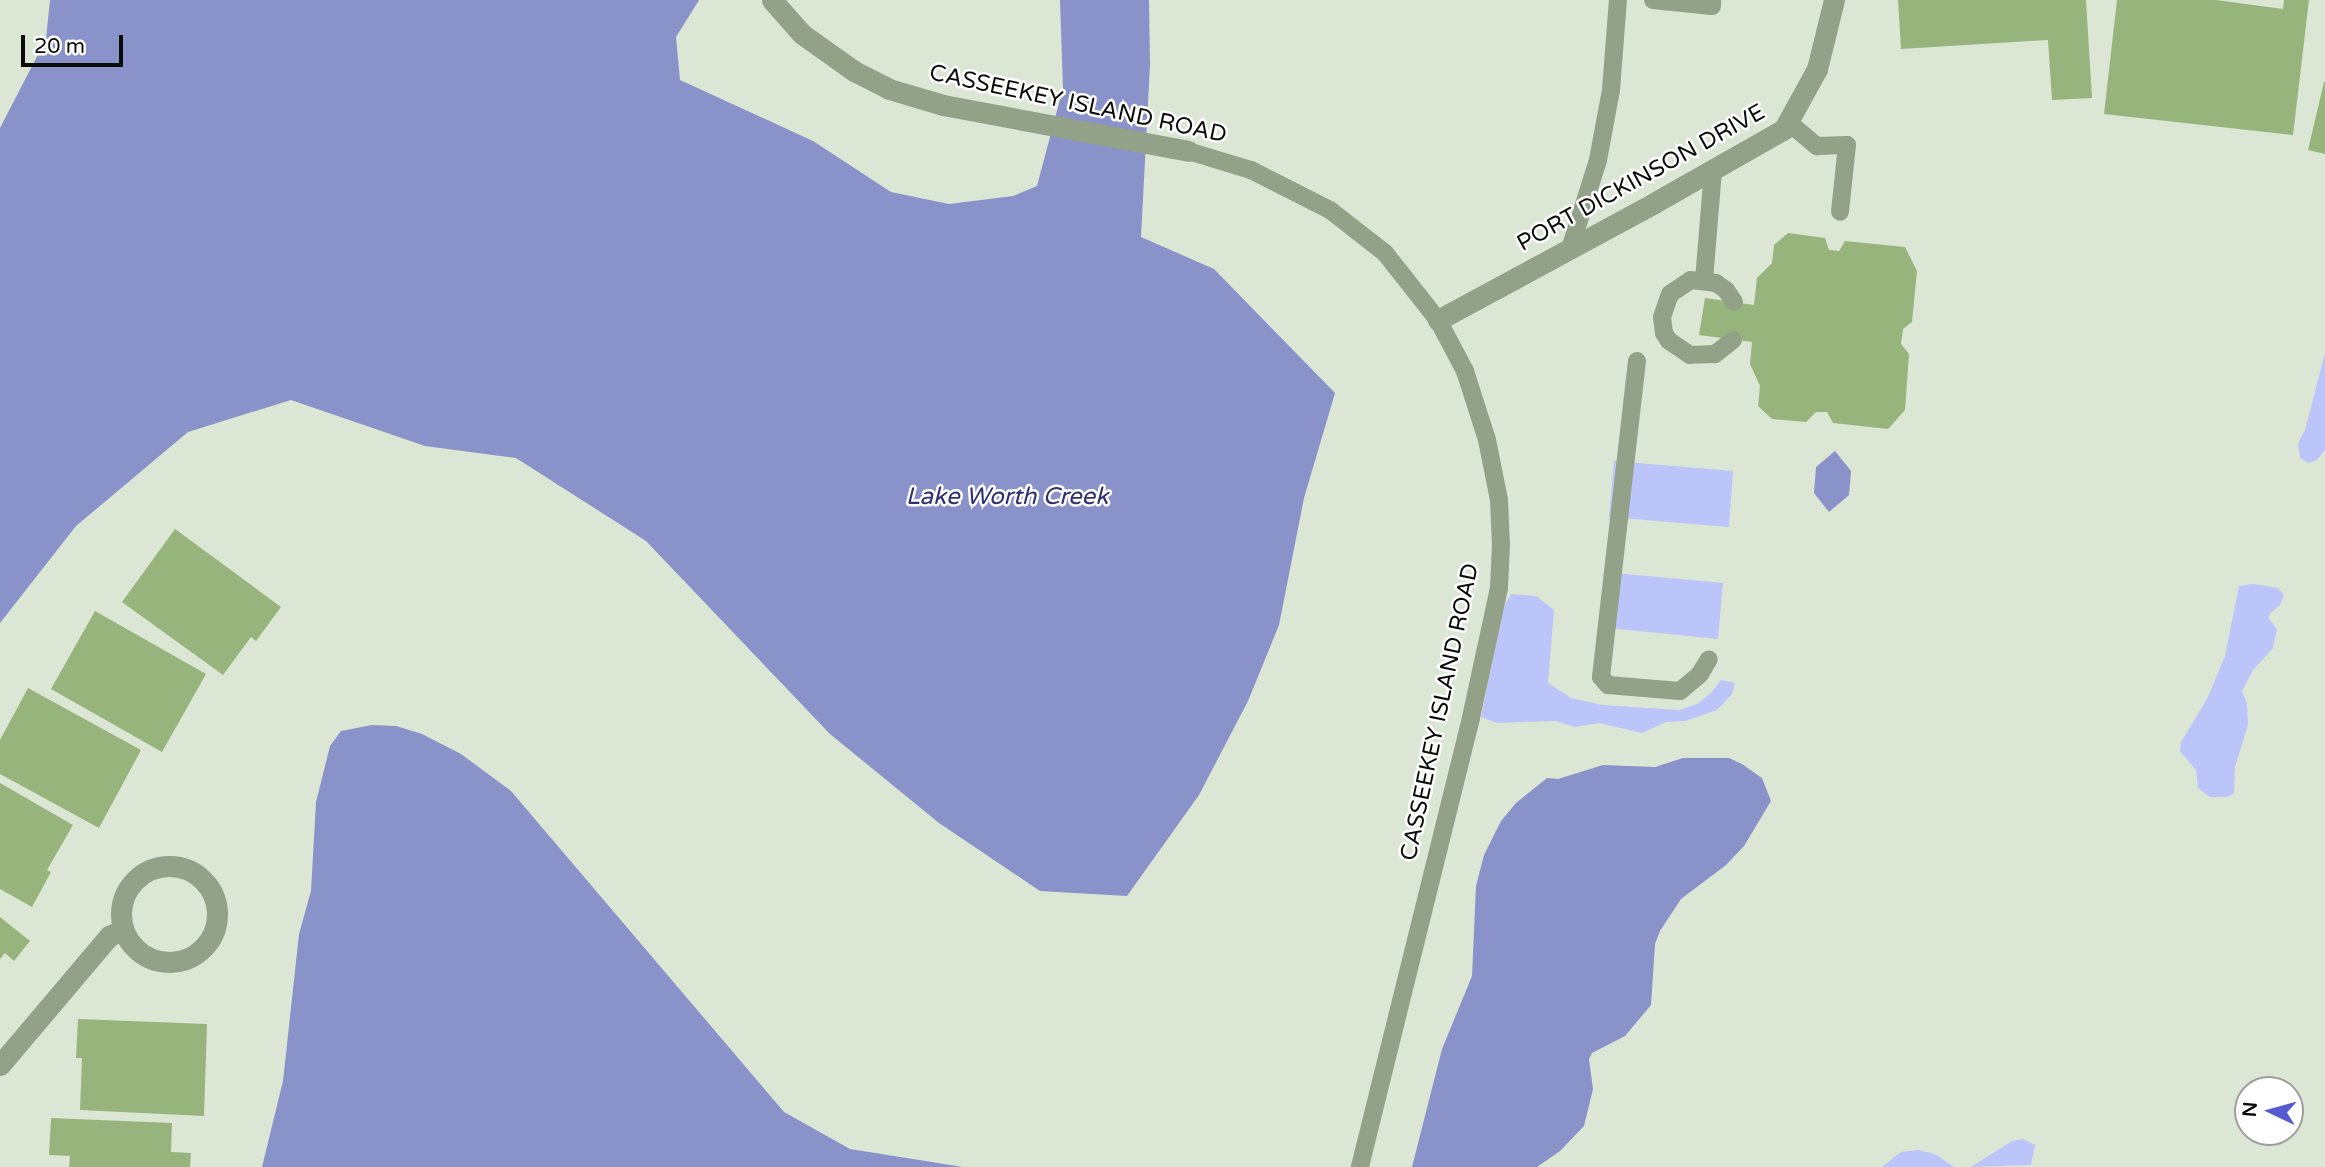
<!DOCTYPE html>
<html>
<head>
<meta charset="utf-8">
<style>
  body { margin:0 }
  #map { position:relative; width:2325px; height:1167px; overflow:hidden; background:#dce6d5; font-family:"Varela Round",sans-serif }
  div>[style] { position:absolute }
  .green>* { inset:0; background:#bcc5fa }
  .water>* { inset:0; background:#8992c9 }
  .building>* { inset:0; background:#97b47d }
  .service>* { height:18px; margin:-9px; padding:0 9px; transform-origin:9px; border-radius:9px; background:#94a189 }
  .minor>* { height:21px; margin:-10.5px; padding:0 10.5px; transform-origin:10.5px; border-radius:10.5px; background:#94a189 }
  .minor>.ring { margin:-10.5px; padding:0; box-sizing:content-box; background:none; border:21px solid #94a189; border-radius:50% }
  span { translate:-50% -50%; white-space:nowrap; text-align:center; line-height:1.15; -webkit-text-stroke:5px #fff; paint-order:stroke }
  .street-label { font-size:23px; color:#0a0d07 }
  .water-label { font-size:24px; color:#2d3072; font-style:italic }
  .north { position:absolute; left:2234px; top:1076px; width:70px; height:70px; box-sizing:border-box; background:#fff; border:2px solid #9d9e9c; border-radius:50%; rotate:275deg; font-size:19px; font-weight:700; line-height:28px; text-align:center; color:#0a0d07 }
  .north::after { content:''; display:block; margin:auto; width:24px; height:32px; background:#555ad1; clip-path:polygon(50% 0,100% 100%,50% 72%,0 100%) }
  .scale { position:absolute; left:21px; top:35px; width:102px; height:32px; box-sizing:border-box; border:4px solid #0a0d07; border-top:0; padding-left:9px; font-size:21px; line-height:24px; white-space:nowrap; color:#0a0d07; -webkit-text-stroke:5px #fff; paint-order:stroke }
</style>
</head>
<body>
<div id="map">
  <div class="green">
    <i style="clip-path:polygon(2325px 353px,2325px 450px,2317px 460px,2308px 463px,2300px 458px,2298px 443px,2305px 430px)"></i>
    <i style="clip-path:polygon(1614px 461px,1733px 471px,1729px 527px,1609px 517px)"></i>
    <i style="clip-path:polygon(1604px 572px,1723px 583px,1718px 639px,1599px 627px)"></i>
    <i style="clip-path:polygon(2253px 584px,2278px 588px,2284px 595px,2280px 605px,2270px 613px,2269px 619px,2277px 629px,2273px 648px,2253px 670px,2242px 691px,2247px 704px,2248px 725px,2235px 767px,2234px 793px,2228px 797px,2210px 797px,2198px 788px,2196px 770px,2180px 751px,2181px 742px,2207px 699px,2225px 656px,2239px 586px)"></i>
    <i style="clip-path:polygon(1511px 594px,1536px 596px,1554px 610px,1548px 683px,1571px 698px,1602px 705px,1679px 710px,1697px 704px,1711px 693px,1721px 680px,1735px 683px,1732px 694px,1717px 710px,1685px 721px,1666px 722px,1642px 733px,1599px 723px,1575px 727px,1555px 721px,1497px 723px,1481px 717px,1503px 608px)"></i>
    <i style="clip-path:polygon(2023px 1139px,2035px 1145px,2031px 1165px,1971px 1167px,2012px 1141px)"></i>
    <i style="clip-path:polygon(1918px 1150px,1935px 1154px,1954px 1167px,1882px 1167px,1901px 1152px)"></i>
  </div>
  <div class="water">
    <i style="clip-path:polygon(50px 0,699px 0,676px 37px,680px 80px,813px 141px,891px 192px,949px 204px,1013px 196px,1037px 186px,1063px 88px,1060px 0,1149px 0,1150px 64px,1141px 237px,1214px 269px,1335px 393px,1304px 498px,1279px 625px,1248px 701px,1199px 795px,1127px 896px,1040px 891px,939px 823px,830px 734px,646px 541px,516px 458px,425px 446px,291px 400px,188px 432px,76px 526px,0 623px,0 128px,46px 39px)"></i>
    <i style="clip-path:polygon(1835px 451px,1851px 471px,1849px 495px,1829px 512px,1814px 493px,1816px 467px)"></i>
    <i style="clip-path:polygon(372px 725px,396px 726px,422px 734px,461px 754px,511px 791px,784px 1112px,850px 1149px,963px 1167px,262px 1167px,283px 1081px,299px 934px,311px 891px,316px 802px,330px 746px,341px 731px)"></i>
    <i style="clip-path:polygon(1683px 758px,1729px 758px,1742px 764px,1762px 778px,1771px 801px,1744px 846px,1726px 865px,1681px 899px,1660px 931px,1655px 944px,1651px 1005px,1625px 1036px,1592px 1053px,1589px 1059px,1593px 1089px,1584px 1126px,1560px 1151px,1537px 1167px,1412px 1167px,1442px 1049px,1472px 976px,1476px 886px,1484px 855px,1501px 821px,1516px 803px,1547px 778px,1558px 779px,1603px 765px,1655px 767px)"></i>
  </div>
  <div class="building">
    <i style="clip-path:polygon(1898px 0,2086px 0,2092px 98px,2052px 100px,2048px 40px,1901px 49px)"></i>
    <i style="clip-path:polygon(2117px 0,2216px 0,2283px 9px,2284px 0,2309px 0,2293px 135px,2104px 114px)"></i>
    <i style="clip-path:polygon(2324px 82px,2325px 82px,2325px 154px,2308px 150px)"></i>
    <i style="clip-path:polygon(1788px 233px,1825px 238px,1829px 250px,1839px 251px,1845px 241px,1905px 247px,1917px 271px,1912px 322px,1903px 329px,1901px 344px,1909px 354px,1905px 410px,1888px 429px,1833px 423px,1827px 412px,1816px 412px,1806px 422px,1772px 419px,1758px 406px,1760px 386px,1750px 364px,1752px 342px,1699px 335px,1705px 298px,1754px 305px,1757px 278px,1772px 263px,1774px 245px)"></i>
    <i style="clip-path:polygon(175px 529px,281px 607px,256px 641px,251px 637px,223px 675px,122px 602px)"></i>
    <i style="clip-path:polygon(95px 611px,206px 674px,162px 752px,51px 689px)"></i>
    <i style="clip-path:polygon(28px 688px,141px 750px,99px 828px,0 774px,0 740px)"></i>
    <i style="clip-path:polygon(0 783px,73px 825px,47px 870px,51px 872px,32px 907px,0 889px)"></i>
    <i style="clip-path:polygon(0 917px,30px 941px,14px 961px,5px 953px,0 959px)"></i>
    <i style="clip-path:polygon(78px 1019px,207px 1024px,204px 1116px,80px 1110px,82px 1058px,76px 1058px)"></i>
    <i style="clip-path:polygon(51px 1118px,172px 1123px,171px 1152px,191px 1153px,190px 1167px,69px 1167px,70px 1156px,49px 1155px)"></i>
  </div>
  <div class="service">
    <i style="left:1653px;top:0;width:59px;rotate:5.8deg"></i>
    <i style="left:1712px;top:6px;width:6px;rotate:-90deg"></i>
    <i style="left:1788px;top:122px;width:38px;rotate:40deg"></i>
    <i style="left:1817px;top:146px;width:30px;rotate:-2deg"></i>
    <i style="left:1847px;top:145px;width:67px;rotate:96deg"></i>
    <i style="left:1188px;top:151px;width:66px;rotate:16.8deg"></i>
    <i style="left:1251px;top:170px;width:89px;rotate:26.9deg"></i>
    <i style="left:1330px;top:210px;width:70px;rotate:38deg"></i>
    <i style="left:1385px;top:253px;width:85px;rotate:51.7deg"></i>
    <i style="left:1438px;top:320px;width:58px;rotate:62.1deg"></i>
    <i style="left:1465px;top:371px;width:72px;rotate:72.3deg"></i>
    <i style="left:1487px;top:440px;width:61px;rotate:78.7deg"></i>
    <i style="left:1499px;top:500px;width:45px;rotate:87.5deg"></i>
    <i style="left:1501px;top:545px;width:43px;rotate:92.7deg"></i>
    <i style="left:1499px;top:588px;width:133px;rotate:102.2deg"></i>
    <i style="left:1471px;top:718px;width:463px;rotate:103.9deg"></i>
    <i style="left:1570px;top:249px;width:93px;rotate:-72.5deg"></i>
    <i style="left:1598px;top:160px;width:71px;rotate:-79.5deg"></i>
    <i style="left:1611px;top:90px;width:90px;rotate:-85.6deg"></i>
    <i style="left:1704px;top:280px;width:110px;rotate:-85.3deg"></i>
    <i style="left:1733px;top:340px;width:23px;rotate:142deg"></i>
    <i style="left:1715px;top:354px;width:25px;rotate:178deg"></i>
    <i style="left:1690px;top:355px;width:25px;rotate:-146deg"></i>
    <i style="left:1669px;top:341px;width:9px;rotate:-122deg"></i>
    <i style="left:1664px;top:333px;width:16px;rotate:-97deg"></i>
    <i style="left:1662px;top:317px;width:24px;rotate:-71deg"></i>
    <i style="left:1670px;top:294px;width:25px;rotate:-34deg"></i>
    <i style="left:1691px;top:280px;width:25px;rotate:7deg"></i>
    <i style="left:1716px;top:283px;width:12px;rotate:35deg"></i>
    <i style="left:1726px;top:290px;width:14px;rotate:56deg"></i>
    <i style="left:1637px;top:361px;width:318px;rotate:96.5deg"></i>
    <i style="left:1601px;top:677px;width:11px;rotate:49deg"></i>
    <i style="left:1608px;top:685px;width:72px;rotate:4.8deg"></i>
    <i style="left:1680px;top:691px;width:26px;rotate:-40deg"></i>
    <i style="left:1700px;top:674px;width:17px;rotate:-59deg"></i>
  </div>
  <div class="minor">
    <i style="left:772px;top:0;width:45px;rotate:48.6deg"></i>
    <i style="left:802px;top:34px;width:64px;rotate:35.4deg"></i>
    <i style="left:854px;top:71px;width:39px;rotate:27deg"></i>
    <i style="left:889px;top:89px;width:56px;rotate:16.5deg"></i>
    <i style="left:943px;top:105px;width:249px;rotate:10.6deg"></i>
    <i style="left:1438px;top:320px;width:246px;rotate:-28.4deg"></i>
    <i style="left:1654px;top:203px;width:150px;rotate:-29.6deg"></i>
    <i style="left:1784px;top:129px;width:68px;rotate:-61.2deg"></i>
    <i style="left:1817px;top:69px;width:71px;rotate:-76.2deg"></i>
    <i class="ring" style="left:121px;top:866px;width:75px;height:75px"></i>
    <i style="left:0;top:1065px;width:169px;rotate:-49.8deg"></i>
    <i style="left:109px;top:936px;width:15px;rotate:-23deg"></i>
  </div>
  <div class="street-label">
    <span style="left:1078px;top:104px;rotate:12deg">CASSEEKEY ISLAND ROAD</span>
    <span style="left:1641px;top:178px;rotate:-29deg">PORT DICKINSON DRIVE</span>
    <span style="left:1440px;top:712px;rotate:-78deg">CASSEEKEY ISLAND ROAD</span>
  </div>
  <div class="water-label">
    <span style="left:1007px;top:497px">Lake Worth Creek</span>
  </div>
  <div class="north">N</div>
  <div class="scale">20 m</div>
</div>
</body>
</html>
